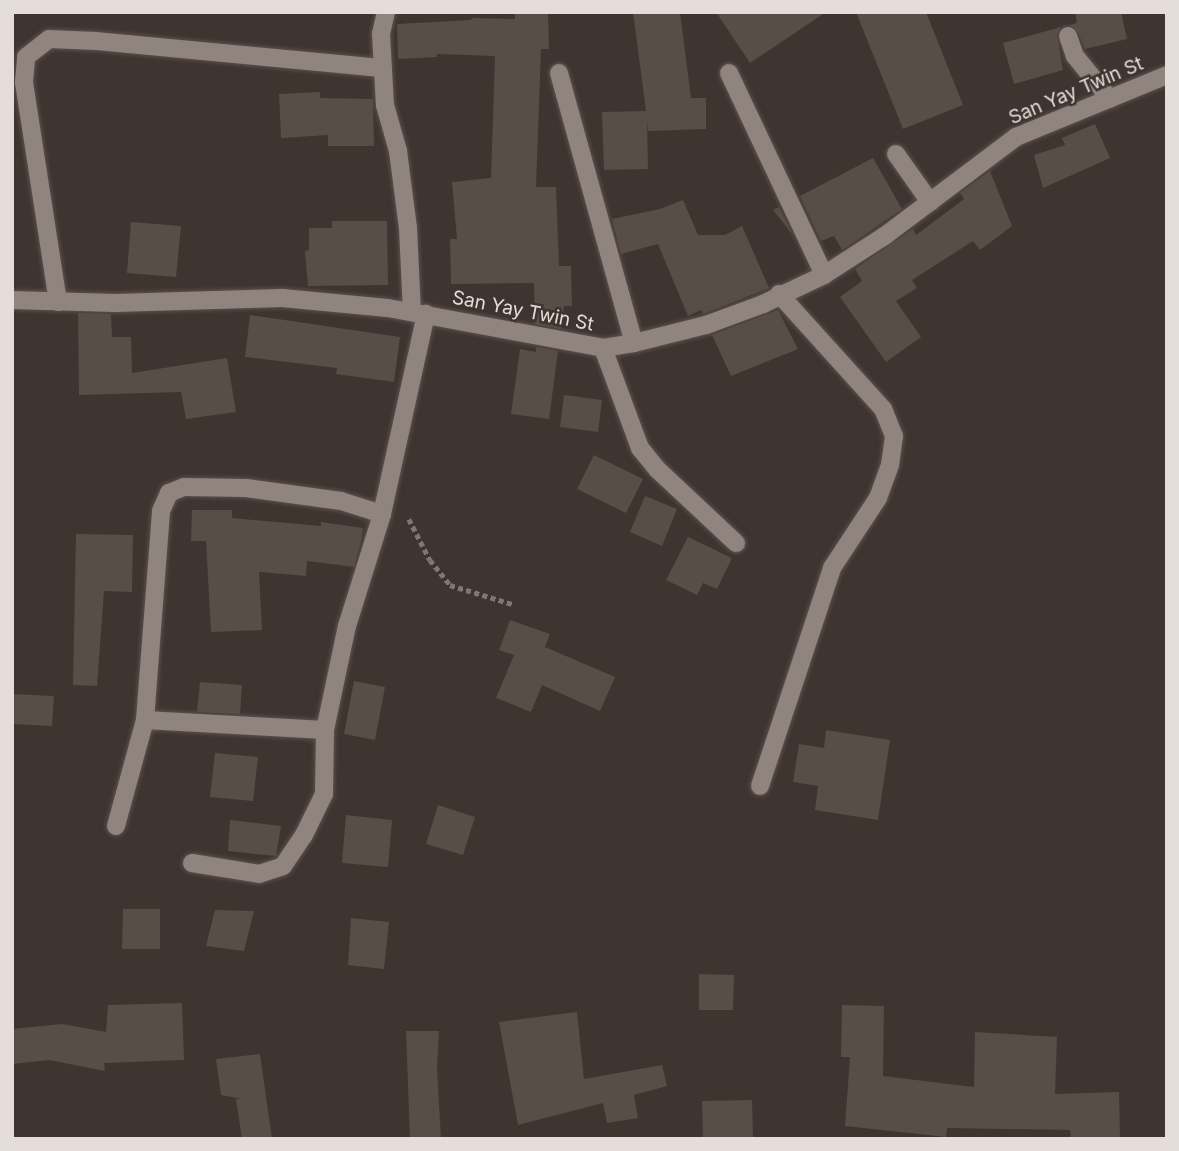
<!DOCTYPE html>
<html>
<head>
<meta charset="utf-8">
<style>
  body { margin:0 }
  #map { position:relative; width:1179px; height:1151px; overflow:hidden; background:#3e3430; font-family:Inter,sans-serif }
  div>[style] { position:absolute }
  .building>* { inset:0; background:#584e48 }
  .path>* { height:4.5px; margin-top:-2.25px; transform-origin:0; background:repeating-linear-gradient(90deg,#807774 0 5px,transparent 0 8.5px) }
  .roads { filter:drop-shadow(0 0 2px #5a514e) drop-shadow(0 0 2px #5a514e) }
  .minor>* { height:18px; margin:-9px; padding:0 9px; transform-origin:9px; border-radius:9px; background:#90847f }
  span { translate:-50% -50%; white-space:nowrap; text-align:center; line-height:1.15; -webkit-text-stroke:5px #3e3430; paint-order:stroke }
  .street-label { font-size:19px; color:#e4ddda }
  .frame { position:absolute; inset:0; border:14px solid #e4ddda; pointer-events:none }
</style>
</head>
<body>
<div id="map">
  <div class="building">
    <i style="clip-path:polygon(515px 12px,548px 12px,549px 49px,541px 49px,536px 187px,556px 187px,559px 266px,571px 266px,572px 306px,564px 306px,561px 329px,535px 324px,534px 283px,451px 284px,450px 239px,457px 239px,452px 182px,491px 178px,495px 56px,437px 54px,437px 57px,398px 59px,397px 24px,471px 20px,472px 18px,515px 19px)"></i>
    <i style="clip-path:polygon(633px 12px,680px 12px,691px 98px,706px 98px,706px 129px,648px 131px,647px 120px,648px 169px,604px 170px,602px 112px,646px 111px)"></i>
    <i style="clip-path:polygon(716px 12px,826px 12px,750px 63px)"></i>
    <i style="clip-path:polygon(856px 12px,926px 12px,963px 105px,903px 129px)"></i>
    <i style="clip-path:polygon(1075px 12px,1121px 12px,1127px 39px,1085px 49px,1078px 32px,1070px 25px,1077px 23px)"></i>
    <i style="clip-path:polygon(1061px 27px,1057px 35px,1063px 70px,1014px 84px,1003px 43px)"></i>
    <i style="clip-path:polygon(320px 92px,320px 98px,373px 99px,374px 146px,328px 146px,328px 135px,281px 138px,279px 94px)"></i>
    <i style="clip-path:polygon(1095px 124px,1110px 158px,1043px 188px,1034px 155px,1065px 145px,1062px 138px)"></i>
    <i style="clip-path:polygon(873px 158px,902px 209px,842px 250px,834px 236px,821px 241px,800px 196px)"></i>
    <i style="clip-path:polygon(990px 171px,1012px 226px,980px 250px,973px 241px,912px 280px,917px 288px,896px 301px,921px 337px,886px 362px,840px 297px,862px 281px,855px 269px,913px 229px,916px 235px,964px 199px,960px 193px)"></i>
    <i style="clip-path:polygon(683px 200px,698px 235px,725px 235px,742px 226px,769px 288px,703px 314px,701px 310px,688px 316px,658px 244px,621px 254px,612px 219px,660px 209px)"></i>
    <i style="clip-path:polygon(779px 207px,793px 235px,773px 210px)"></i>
    <i style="clip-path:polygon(332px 221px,387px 221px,388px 285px,308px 286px,305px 251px,309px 250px,309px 228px,332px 228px)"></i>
    <i style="clip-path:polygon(131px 222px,181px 226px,176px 277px,127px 273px)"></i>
    <i style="clip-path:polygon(778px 310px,798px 349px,731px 376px,712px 335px)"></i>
    <i style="clip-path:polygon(78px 313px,111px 314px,112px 337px,131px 337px,132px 373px,227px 358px,236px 412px,186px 419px,181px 392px,79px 395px)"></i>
    <i style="clip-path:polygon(250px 315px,400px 337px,394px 382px,336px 374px,337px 368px,245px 357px)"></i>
    <i style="clip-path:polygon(536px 347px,558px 351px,549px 419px,511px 414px,520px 349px,536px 352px)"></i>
    <i style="clip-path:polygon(564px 395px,602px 400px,598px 432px,560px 427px)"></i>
    <i style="clip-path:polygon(594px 455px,643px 479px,626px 513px,577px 489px)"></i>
    <i style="clip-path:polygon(645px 496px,677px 509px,662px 546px,630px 532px)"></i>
    <i style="clip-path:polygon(192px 510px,232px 510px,232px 518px,321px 526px,321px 522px,363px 528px,361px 541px,354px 567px,307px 561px,306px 576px,259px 572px,262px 630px,211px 632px,206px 541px,191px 541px)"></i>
    <i style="clip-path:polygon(76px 534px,133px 535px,132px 592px,104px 591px,97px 686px,73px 685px)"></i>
    <i style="clip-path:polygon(688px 537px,732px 558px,717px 589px,703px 583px,697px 595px,666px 580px)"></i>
    <i style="clip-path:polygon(510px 620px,550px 634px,545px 647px,615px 677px,600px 711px,542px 685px,531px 712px,496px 698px,514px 655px,499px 650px)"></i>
    <i style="clip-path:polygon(354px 681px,385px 687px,375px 740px,344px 734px)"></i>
    <i style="clip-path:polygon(200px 682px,242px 685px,240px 714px,197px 712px)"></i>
    <i style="clip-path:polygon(12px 694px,54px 696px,52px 726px,12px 724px)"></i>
    <i style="clip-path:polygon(826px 730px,890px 740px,878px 820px,815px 810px,818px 786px,793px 782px,799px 744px,824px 748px)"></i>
    <i style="clip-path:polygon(215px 753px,258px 757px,253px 801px,210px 797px)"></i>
    <i style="clip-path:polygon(438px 805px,475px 817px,463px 855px,426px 844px)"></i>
    <i style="clip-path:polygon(346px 815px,392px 820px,388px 867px,342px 863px)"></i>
    <i style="clip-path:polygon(230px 820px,281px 826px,276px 856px,228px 851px)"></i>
    <i style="clip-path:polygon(123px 909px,160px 909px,160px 949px,122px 949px)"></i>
    <i style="clip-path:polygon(215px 910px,254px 911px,244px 951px,206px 946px)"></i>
    <i style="clip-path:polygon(351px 918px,389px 922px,384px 969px,348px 965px)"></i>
    <i style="clip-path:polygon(699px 974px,734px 975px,733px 1010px,699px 1010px)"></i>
    <i style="clip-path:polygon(182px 1003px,184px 1060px,104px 1063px,105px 1071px,49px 1060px,12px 1064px,12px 1029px,62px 1024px,106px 1032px,108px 1005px)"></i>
    <i style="clip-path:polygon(842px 1005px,884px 1006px,883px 1076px,974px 1087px,975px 1032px,1057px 1037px,1055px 1094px,1119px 1092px,1120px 1139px,1071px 1139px,1070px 1130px,947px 1128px,946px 1137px,845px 1126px,850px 1057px,841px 1057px)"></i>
    <i style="clip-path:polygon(577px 1012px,584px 1079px,662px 1065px,667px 1086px,634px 1095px,638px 1118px,607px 1123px,603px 1103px,518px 1125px,499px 1022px)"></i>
    <i style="clip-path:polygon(406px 1031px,439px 1031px,437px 1068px,441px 1139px,410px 1139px)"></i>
    <i style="clip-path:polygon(260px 1054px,272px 1139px,242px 1139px,236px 1099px,242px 1099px,221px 1095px,216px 1059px)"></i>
    <i style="clip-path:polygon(752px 1100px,753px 1139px,703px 1139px,702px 1101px)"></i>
  </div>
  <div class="path">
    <i style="left:409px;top:519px;width:46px;rotate:62.9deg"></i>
    <i style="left:430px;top:560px;width:32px;rotate:51deg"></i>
    <i style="left:450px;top:585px;width:65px;rotate:17deg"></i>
  </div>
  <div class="roads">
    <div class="minor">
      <i style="left:386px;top:12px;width:23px;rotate:103deg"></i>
      <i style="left:381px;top:34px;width:71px;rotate:86.8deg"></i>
      <i style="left:385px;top:105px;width:48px;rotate:74.2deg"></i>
      <i style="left:398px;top:151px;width:78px;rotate:82.6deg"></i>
      <i style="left:408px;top:228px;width:84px;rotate:87.3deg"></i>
      <i style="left:1068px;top:36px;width:21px;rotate:71deg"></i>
      <i style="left:1075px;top:56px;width:55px;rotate:50.9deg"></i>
      <i style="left:559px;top:73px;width:280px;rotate:74.5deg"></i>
      <i style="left:729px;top:73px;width:223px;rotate:64.8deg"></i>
      <i style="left:896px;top:154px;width:59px;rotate:54.7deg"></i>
      <i style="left:12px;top:300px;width:103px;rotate:1.7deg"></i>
      <i style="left:115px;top:303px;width:167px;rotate:-1.7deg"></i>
      <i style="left:282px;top:298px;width:106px;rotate:5.4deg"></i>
      <i style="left:388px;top:308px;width:219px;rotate:10.5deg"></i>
      <i style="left:603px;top:348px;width:31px;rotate:-9deg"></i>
      <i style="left:634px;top:343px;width:74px;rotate:-14deg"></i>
      <i style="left:706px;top:325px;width:61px;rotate:-20.2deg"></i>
      <i style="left:763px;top:304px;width:68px;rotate:-25.4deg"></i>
      <i style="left:824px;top:275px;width:74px;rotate:-32.8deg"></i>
      <i style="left:886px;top:235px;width:163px;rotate:-37deg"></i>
      <i style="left:1016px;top:137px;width:163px;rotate:-22.3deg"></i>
      <i style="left:58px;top:302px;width:223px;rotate:-98.8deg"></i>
      <i style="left:24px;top:82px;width:25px;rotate:-85deg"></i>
      <i style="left:26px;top:57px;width:29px;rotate:-38deg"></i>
      <i style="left:49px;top:39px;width:47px;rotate:2.4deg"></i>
      <i style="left:96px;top:41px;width:288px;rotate:5.4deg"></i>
      <i style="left:603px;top:348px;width:107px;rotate:69.7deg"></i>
      <i style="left:640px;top:448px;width:28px;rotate:51deg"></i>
      <i style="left:658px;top:470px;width:107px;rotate:43.1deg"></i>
      <i style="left:145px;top:720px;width:180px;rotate:3.2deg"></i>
      <i style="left:760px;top:786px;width:230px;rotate:-71.7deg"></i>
      <i style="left:832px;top:568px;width:84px;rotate:-56.7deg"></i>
      <i style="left:878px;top:498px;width:35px;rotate:-70deg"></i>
      <i style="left:890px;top:465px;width:29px;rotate:-82deg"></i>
      <i style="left:894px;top:436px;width:29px;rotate:-112deg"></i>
      <i style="left:883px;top:409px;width:155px;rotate:-132.1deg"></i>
      <i style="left:116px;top:826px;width:110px;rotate:-74.7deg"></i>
      <i style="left:145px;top:720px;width:210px;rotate:-85.6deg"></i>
      <i style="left:161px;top:511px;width:20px;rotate:-66deg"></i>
      <i style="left:169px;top:493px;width:16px;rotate:-22deg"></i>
      <i style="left:184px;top:487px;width:62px;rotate:0.9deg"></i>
      <i style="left:246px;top:488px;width:96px;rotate:7.8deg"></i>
      <i style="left:341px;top:501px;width:43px;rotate:17.6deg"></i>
      <i style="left:382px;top:514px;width:205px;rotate:-77.6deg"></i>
      <i style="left:192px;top:863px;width:68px;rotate:9.3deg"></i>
      <i style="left:259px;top:874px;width:25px;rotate:-18deg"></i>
      <i style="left:283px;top:866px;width:37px;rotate:-56deg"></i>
      <i style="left:304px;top:835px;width:46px;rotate:-64deg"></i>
      <i style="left:324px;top:794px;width:64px;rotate:-89.1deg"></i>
      <i style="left:325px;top:730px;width:106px;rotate:-78.1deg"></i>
      <i style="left:347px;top:626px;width:117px;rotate:-72.6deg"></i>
    </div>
  </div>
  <div class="street-label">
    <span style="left:1076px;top:91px;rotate:-23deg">San Yay Twin St</span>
    <span style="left:523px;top:311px;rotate:11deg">San Yay Twin St</span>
  </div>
  <div class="frame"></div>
</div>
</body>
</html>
